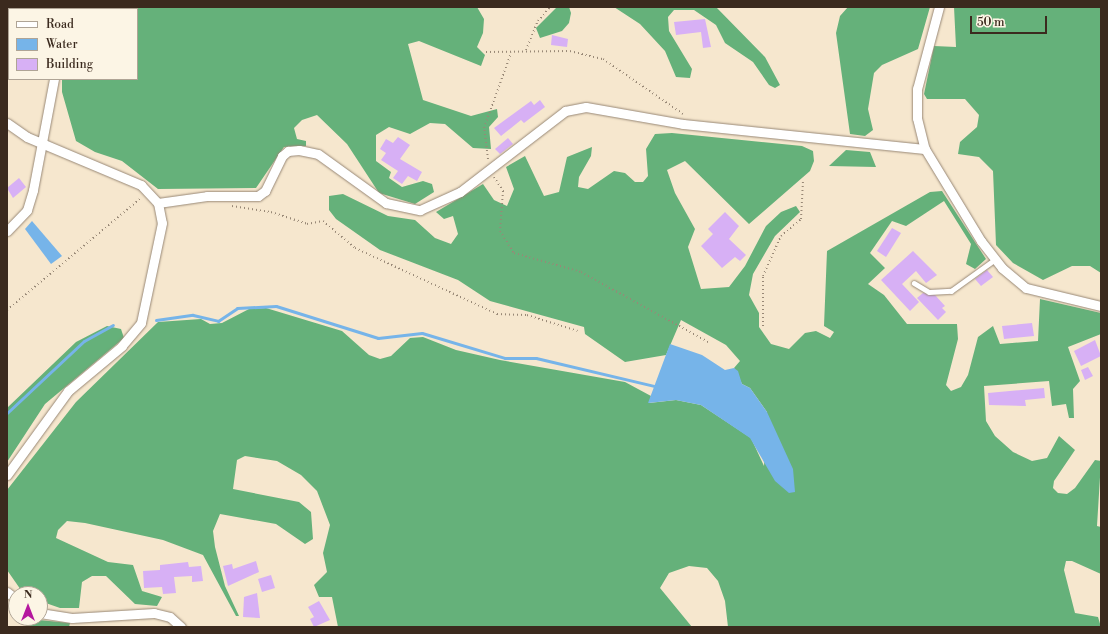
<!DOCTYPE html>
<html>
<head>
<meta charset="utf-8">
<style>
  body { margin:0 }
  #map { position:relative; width:1108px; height:634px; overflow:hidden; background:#f6e7ce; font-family:"Libre Bodoni",serif }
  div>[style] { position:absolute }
  .forest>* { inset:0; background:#65b17a }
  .water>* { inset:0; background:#76b4e9 }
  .stream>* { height:3px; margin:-1.5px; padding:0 1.5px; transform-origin:1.5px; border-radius:1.5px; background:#76b4e9 }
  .building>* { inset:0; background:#d7b0f5 }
  .path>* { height:2px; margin-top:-1px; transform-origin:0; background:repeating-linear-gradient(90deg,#988876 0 1px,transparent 0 4px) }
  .roads { filter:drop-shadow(0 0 1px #988876) drop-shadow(0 0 1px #988876) }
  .lane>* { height:4.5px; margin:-2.25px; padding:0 2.25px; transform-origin:2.25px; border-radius:2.25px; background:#fff }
  .street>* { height:9px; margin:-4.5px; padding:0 4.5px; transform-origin:4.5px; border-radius:4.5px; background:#fff }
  span { translate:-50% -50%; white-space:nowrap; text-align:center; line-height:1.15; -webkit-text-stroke:3px #fcf5e5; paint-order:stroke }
  .frame { position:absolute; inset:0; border:8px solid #3b2a1e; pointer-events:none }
  .legend { position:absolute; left:8px; top:8px; width:130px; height:72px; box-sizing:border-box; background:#fcf5e5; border:1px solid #afa495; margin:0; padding:5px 7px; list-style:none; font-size:12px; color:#3b2a1e }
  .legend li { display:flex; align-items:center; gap:8px; height:20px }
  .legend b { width:20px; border:1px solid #afa495 }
  .north { position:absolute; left:8px; top:586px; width:40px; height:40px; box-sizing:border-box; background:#fcf5e5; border:1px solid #afa495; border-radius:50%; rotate:0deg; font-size:11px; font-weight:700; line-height:16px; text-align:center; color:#3b2a1e }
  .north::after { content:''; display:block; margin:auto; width:14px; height:18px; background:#b5179e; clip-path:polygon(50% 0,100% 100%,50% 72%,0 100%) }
  .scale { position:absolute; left:970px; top:16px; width:77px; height:18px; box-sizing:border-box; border:2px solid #3b2a1e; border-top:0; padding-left:5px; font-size:12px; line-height:14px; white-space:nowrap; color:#3b2a1e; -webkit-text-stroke:3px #fcf5e5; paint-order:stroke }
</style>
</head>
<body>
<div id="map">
  <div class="forest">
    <i style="clip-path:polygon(7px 7px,21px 7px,9px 9px,7px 41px)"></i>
    <i style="clip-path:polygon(76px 7px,477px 7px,484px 19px,483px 33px,477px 47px,485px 55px,481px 66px,419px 41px,408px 44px,423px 100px,471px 116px,497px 109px,498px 117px,489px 127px,491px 149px,473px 148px,445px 124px,430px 123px,410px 134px,389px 127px,376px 135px,376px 161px,391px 172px,389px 178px,402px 187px,423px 181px,432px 184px,434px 192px,415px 204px,379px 193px,347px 144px,317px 115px,302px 120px,294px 128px,297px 139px,306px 141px,306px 146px,284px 147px,256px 188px,158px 189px,122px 161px,95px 152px,76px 141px,62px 92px,62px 79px,137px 79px,137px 9px)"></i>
    <i style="clip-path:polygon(557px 7px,569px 7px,571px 13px,569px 23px,562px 31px,540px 38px,536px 28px)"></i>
    <i style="clip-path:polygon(614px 7px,716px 7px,765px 57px,780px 85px,775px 88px,769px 85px,753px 62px,725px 43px,716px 25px,694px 10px,674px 10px,668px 17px,669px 31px,692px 69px,690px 78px,676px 77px,665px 51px,640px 24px)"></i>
    <i style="clip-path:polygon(848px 7px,930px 7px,918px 49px,882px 65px,874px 73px,868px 109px,873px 130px,865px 136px,850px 134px,836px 33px,840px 16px)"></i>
    <i style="clip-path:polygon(954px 7px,1101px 7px,1101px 273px,1090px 266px,1072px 266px,1043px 280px,1013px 263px,996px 245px,993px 171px,979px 157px,958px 154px,960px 142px,977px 127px,979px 115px,965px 99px,927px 99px,924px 94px,934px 46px,956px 47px)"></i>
    <i style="clip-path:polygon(672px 133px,802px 146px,813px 151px,814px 161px,810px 171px,749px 224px,685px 161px,667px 170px,675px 193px,695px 229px,688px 247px,701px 289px,729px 287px,745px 266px,766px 226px,781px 212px,796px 206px,800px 212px,775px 236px,753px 274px,749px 295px,759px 313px,759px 327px,771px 344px,789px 349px,805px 333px,816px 331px,830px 338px,834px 332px,824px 326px,827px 251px,930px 192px,942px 191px,986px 259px,975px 269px,966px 264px,971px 244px,944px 201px,906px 226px,892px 221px,870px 253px,885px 268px,868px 284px,884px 295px,907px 324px,957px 324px,958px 339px,946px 385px,951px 391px,961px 387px,968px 375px,978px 337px,993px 326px,1000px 344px,1038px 341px,1040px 299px,1101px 313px,1101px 334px,1068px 347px,1080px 381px,1073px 389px,1074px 418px,1069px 418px,1066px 404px,1052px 406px,1049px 381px,984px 386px,986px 421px,995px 436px,1013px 452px,1032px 461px,1047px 458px,1059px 436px,1075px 450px,1054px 481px,1053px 488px,1058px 493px,1067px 494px,1075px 488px,1095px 460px,1101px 461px,1097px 526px,1101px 527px,1101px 574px,1072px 561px,1066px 561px,1064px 570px,1075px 613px,1098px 617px,1101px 627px,728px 627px,725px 601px,718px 581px,707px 568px,689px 566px,669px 573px,660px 588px,692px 627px,338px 627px,332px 597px,319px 597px,314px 585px,327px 572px,323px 553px,330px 525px,317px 491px,301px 475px,277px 461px,245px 456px,237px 460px,233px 489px,299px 502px,311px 512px,313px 539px,305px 544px,276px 524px,220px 514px,213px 531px,215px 547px,225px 586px,239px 616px,236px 616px,203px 555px,163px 540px,85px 523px,67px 521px,58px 530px,56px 538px,108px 562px,133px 565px,142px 591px,162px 597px,157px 606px,135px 604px,106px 576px,92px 576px,82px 582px,79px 608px,60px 608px,40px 601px,40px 594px,23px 593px,7px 570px,7px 490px,76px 402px,158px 322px,201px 319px,210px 324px,222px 323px,249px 309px,266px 308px,342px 331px,369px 355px,380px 359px,391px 356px,410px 338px,423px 337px,456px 350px,500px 360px,625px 382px,651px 396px,649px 403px,676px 400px,701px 405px,751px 438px,764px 466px,767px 412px,750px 388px,742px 384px,734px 368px,740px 361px,726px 345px,681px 320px,666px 355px,625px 362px,585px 334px,584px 327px,490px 301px,458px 280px,380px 250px,336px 219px,329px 210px,329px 196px,343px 194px,388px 216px,415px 220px,435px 238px,451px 244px,458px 234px,453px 216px,444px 219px,436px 212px,483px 184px,494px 200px,507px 206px,514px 189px,506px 167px,525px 156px,544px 196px,559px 192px,567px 157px,592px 147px,591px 156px,579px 177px,578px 187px,588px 189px,614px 171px,625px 173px,635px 182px,643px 182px,648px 176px,646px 149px,655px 134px)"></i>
    <i style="clip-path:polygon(846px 150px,870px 152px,876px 167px,829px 166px)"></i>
    <i style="clip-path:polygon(107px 326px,121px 329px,124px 338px,45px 404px,7px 462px,7px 408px,76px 342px)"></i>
    <i style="clip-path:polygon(18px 618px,70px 623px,69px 627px,28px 627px)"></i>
  </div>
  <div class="water">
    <i style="clip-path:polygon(32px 221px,62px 256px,51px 264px,25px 229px)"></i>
    <i style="clip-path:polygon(670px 344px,702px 355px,725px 370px,734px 368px,738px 371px,742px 384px,750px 388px,767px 412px,793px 469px,795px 492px,789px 493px,775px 481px,750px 438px,701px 405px,676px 400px,648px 403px)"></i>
  </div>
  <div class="stream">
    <i style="left:156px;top:320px;width:37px;rotate:-8deg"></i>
    <i style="left:193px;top:315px;width:26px;rotate:13deg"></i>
    <i style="left:218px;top:321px;width:23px;rotate:-34deg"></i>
    <i style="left:237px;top:308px;width:39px;rotate:-3deg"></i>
    <i style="left:276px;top:306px;width:107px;rotate:17.4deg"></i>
    <i style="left:378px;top:338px;width:44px;rotate:-6.5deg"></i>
    <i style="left:422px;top:333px;width:87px;rotate:16.8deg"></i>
    <i style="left:505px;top:358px;width:31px"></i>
    <i style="left:536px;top:358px;width:121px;rotate:13.3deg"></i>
    <i style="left:7px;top:413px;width:105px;rotate:-43.1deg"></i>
    <i style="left:84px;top:341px;width:33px;rotate:-29deg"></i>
  </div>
  <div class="building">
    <i style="clip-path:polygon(705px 19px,711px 47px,703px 48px,701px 32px,676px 35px,674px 22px)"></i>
    <i style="clip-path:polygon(552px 35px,568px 39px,567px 47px,551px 45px)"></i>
    <i style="clip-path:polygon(540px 100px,545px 107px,524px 123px,521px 120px,501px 136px,494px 128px,531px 101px,534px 105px)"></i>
    <i style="clip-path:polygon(398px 137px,410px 145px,400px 159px,422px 172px,417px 181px,408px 176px,402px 184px,393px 178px,398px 171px,381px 160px,386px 153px,380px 149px,386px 139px,393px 143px)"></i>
    <i style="clip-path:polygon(508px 138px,513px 144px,500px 154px,495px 149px)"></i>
    <i style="clip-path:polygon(19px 178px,26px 187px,13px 198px,7px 188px)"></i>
    <i style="clip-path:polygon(725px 212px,739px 226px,729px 239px,746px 255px,740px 261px,735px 257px,722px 268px,701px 246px,713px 234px,708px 229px)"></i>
    <i style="clip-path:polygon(892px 228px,901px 233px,886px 257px,877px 251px)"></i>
    <i style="clip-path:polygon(913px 251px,937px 275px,926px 283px,916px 271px,902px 284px,919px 302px,910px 311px,881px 280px)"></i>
    <i style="clip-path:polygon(987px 270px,993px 277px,981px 286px,975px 279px)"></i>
    <i style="clip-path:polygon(923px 293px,935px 295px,945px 306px,942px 308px,946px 312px,938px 320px,917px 298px)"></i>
    <i style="clip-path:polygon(1032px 323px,1034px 336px,1004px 339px,1002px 326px)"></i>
    <i style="clip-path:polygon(1095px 340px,1101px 356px,1081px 366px,1074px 351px)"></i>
    <i style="clip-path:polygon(1088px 367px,1093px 376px,1085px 380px,1081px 370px)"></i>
    <i style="clip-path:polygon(1044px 388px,1045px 398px,1025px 400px,1026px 406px,989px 405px,988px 393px)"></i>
    <i style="clip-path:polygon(256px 561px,259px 572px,228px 586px,223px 566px,232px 564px,233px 569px)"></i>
    <i style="clip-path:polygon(188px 562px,189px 567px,201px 566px,203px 581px,192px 582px,192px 576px,174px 577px,176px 593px,163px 594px,162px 587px,144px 588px,143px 571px,160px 570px,160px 565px)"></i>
    <i style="clip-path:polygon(271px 575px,275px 588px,262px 592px,258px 579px)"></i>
    <i style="clip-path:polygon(257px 593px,260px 618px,243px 617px,244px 597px)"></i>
    <i style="clip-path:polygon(319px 601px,330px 620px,314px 627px,310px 619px,314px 617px,308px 607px)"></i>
  </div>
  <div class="path">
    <i style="left:526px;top:50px;width:31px;rotate:-68deg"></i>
    <i style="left:538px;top:21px;width:18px;rotate:-49deg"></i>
    <i style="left:486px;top:52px;width:84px;rotate:-0.7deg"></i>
    <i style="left:570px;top:51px;width:34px;rotate:14deg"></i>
    <i style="left:603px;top:59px;width:97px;rotate:34.5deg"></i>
    <i style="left:488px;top:159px;width:31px;rotate:-97deg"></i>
    <i style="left:484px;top:128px;width:80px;rotate:-70.2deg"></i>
    <i style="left:494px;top:177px;width:17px;rotate:57deg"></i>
    <i style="left:503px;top:191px;width:40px;rotate:94.3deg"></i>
    <i style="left:500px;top:231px;width:26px;rotate:58deg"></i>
    <i style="left:514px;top:253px;width:70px;rotate:15.8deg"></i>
    <i style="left:581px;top:272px;width:147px;rotate:28.8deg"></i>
    <i style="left:232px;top:206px;width:39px;rotate:9deg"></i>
    <i style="left:271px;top:212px;width:38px;rotate:18deg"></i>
    <i style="left:307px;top:224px;width:16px;rotate:-11deg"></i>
    <i style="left:323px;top:221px;width:42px;rotate:40.2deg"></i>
    <i style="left:355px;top:248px;width:157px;rotate:24.9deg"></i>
    <i style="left:497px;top:314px;width:30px;rotate:2deg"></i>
    <i style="left:527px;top:315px;width:53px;rotate:17.4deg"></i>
    <i style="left:7px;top:310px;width:175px;rotate:-39.9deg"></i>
    <i style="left:763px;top:326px;width:50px;rotate:-90deg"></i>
    <i style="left:763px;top:276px;width:44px;rotate:-65.8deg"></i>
    <i style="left:781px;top:236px;width:26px;rotate:-40deg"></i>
    <i style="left:801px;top:219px;width:39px;rotate:-87deg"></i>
  </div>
  <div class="roads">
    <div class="lane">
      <i style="left:914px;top:283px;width:17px;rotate:31deg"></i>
      <i style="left:929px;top:292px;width:22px;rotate:-3deg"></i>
      <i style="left:951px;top:291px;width:53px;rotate:-35.8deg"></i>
    </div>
    <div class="street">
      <i style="left:939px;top:7px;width:85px;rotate:105deg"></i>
      <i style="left:917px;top:89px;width:29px;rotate:90deg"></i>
      <i style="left:917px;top:118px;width:32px;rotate:76deg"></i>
      <i style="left:925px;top:149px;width:108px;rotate:58.7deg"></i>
      <i style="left:981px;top:241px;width:34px;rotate:52deg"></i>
      <i style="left:1002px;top:268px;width:31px;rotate:40deg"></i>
      <i style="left:1026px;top:288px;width:77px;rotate:13.5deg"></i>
      <i style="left:69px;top:9px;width:2px;rotate:-90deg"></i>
      <i style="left:7px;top:123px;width:24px;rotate:35deg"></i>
      <i style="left:27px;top:137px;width:124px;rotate:22.8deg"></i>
      <i style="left:141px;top:185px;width:25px;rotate:47deg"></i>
      <i style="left:158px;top:203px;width:20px;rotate:79deg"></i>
      <i style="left:162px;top:223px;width:102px;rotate:101.9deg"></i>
      <i style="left:141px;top:323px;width:30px;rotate:130deg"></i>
      <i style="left:122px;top:346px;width:70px;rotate:140.2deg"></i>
      <i style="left:68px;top:391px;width:104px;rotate:126deg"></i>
      <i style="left:158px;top:203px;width:49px;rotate:-8.1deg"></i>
      <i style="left:207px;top:196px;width:51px"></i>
      <i style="left:258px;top:196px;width:9px;rotate:-36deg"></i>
      <i style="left:265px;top:191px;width:39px;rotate:-64deg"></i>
      <i style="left:282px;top:156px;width:8px;rotate:-40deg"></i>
      <i style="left:288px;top:151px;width:11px;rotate:-5deg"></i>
      <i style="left:299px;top:150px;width:19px;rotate:12deg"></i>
      <i style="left:318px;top:154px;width:84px;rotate:35.8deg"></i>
      <i style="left:386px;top:203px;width:35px;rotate:12deg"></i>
      <i style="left:420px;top:210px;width:44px;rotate:-24.2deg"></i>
      <i style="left:460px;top:192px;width:133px;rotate:-37.6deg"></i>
      <i style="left:565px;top:111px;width:21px;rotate:-11deg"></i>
      <i style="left:586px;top:107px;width:98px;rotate:9.9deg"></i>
      <i style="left:683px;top:124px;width:243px;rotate:5.9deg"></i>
      <i style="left:7px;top:231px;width:29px;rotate:-46deg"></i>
      <i style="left:27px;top:210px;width:21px;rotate:-73deg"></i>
      <i style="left:33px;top:190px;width:113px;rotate:-79.3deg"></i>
      <i style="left:7px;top:592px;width:11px;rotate:38deg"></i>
      <i style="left:40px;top:613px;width:32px;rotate:9deg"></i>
      <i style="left:72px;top:618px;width:82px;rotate:-3.5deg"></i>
      <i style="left:154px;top:613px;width:16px;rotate:14deg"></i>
      <i style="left:170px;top:617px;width:15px;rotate:42deg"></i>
    </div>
  </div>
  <div class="frame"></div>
  <ul class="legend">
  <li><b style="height:5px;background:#fff"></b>Road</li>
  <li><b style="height:11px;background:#76b4e9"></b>Water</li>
  <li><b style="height:11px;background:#d7b0f5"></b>Building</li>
  </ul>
  <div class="north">N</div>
  <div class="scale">50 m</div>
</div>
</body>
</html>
